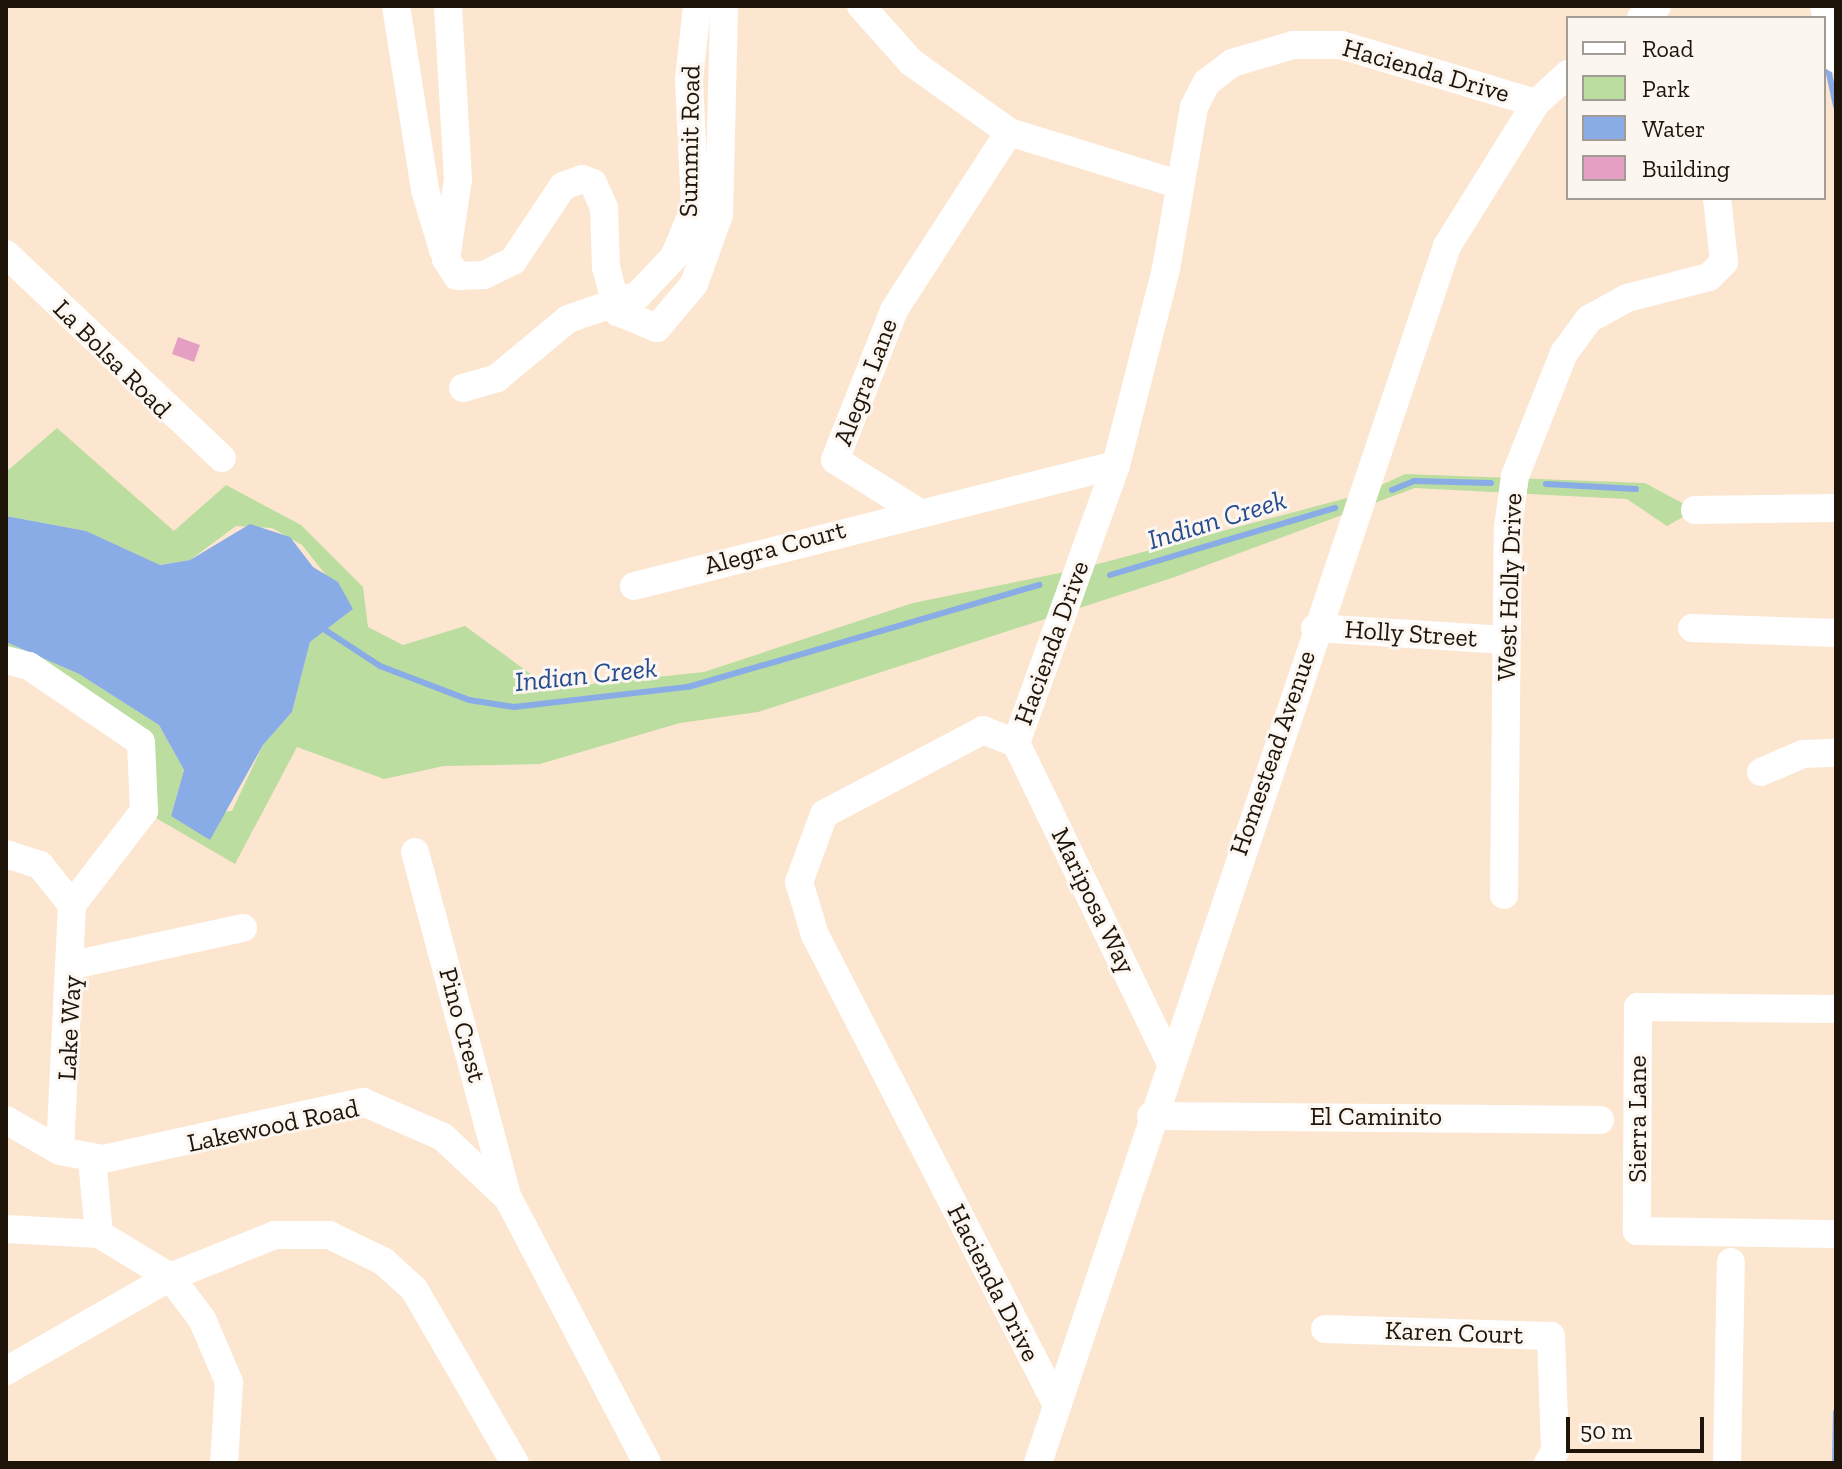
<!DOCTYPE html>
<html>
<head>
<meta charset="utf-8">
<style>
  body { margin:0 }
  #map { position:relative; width:1842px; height:1469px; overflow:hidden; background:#fde6d0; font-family:"Zilla Slab",serif }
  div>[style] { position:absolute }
  .green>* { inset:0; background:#bbdda0 }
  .water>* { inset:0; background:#8aace6 }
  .stream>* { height:6px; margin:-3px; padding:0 3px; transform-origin:3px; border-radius:3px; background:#8aace6 }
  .building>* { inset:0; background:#e49fc2 }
  .minor>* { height:28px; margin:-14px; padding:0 14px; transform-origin:14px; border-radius:14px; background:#fff }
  span { translate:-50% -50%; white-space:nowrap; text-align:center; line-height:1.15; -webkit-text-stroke:6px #fcf6f1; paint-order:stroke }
  .street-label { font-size:26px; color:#1e140a }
  .water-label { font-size:28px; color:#244a90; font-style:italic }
  .frame { position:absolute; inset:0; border:8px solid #1e140a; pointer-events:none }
  .legend { position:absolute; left:1566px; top:16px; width:260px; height:184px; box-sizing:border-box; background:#fcf6f1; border:2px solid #a39c95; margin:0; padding:10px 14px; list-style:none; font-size:24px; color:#1e140a }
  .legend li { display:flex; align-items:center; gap:16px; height:40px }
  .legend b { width:40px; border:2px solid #a39c95 }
  .scale { position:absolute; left:1566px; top:1417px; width:138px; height:36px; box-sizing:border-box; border:4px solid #1e140a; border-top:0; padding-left:10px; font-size:24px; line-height:28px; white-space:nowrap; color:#1e140a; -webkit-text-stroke:6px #fcf6f1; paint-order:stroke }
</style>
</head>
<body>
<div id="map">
  <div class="green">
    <i style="clip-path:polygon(57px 428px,174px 531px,226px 485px,301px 525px,363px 587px,368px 627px,403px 645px,465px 626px,539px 680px,572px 686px,704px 672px,913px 603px,1079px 569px,1362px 494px,1405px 474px,1645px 483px,1695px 510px,1667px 526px,1627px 499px,1415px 488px,1172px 578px,758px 712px,680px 723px,540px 764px,444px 766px,384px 779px,297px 747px,235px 864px,144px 811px,141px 742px,6px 660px,6px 642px,79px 674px,159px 725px,184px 770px,171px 816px,232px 811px,263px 745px,292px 712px,310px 642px,353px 609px,302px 545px,272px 528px,236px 526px,190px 560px,159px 565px,85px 531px,6px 516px,6px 472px)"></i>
  </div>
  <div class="water">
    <i style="clip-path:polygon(6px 516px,86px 531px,160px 565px,190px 560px,250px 524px,290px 537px,313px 567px,338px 582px,353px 609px,310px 642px,292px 712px,263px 745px,210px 840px,171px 816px,184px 770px,159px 725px,79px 674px,6px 642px)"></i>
  </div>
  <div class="stream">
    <i style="left:1827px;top:64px;width:43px;rotate:77.9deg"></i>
    <i style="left:1546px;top:484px;width:90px;rotate:3.2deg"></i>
    <i style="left:1392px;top:490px;width:24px;rotate:-22deg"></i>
    <i style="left:1414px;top:481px;width:77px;rotate:1.5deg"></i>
    <i style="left:1110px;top:575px;width:235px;rotate:-16.6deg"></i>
    <i style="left:322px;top:628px;width:69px;rotate:33.2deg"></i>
    <i style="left:380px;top:666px;width:95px;rotate:20.9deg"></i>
    <i style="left:469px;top:700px;width:46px;rotate:8.8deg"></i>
    <i style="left:514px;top:707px;width:175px;rotate:-6.6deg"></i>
    <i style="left:688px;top:687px;width:366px;rotate:-16.2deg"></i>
    <i style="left:1835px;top:1463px;width:51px;rotate:-88.9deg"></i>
  </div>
  <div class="building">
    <i style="clip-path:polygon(178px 337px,200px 345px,194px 362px,172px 354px)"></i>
  </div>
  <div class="minor">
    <i style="left:396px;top:6px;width:186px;rotate:81deg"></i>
    <i style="left:425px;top:190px;width:63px;rotate:73.3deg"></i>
    <i style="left:448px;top:6px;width:173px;rotate:86.7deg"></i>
    <i style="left:458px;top:179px;width:81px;rotate:98.5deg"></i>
    <i style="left:446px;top:259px;width:20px;rotate:57deg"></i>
    <i style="left:457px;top:276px;width:27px;rotate:-2deg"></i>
    <i style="left:484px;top:275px;width:32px;rotate:-26deg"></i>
    <i style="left:513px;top:261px;width:90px;rotate:-56.3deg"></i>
    <i style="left:563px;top:186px;width:20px;rotate:-20deg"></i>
    <i style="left:582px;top:179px;width:12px;rotate:20deg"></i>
    <i style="left:593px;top:183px;width:27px;rotate:66deg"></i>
    <i style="left:604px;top:208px;width:59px;rotate:88.1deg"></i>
    <i style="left:606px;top:267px;width:47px;rotate:75.1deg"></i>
    <i style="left:618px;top:312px;width:42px;rotate:22.3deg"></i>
    <i style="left:657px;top:328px;width:57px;rotate:-49.9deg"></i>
    <i style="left:694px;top:284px;width:73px;rotate:-70.1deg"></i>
    <i style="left:719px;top:215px;width:209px;rotate:-88.6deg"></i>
    <i style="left:861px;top:6px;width:75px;rotate:48.2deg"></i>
    <i style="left:911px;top:62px;width:120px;rotate:35.5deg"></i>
    <i style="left:1009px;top:132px;width:177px;rotate:17.1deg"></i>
    <i style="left:1824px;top:6px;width:54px;rotate:77.2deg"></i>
    <i style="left:1641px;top:18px;width:20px;rotate:-37deg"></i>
    <i style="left:6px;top:254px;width:297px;rotate:43.4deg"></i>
    <i style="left:463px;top:388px;width:35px;rotate:-16deg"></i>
    <i style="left:497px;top:378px;width:92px;rotate:-39.7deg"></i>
    <i style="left:568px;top:319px;width:74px;rotate:-18.9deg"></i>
    <i style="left:638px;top:295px;width:52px;rotate:-46.5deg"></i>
    <i style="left:674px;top:257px;width:54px;rotate:-67.2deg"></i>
    <i style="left:695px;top:207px;width:128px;rotate:-92.7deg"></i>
    <i style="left:689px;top:79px;width:73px;rotate:-83.7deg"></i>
    <i style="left:915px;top:510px;width:94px;rotate:-148deg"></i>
    <i style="left:835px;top:460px;width:161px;rotate:-68.5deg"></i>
    <i style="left:894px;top:310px;width:212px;rotate:-57.1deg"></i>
    <i style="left:1695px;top:510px;width:141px;rotate:-0.8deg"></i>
    <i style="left:634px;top:586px;width:497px;rotate:-14.1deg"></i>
    <i style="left:1315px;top:628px;width:191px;rotate:3.6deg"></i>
    <i style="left:1692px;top:628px;width:144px;rotate:2deg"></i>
    <i style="left:6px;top:660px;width:24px;rotate:15deg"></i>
    <i style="left:29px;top:666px;width:135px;rotate:34.2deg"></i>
    <i style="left:141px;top:742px;width:69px;rotate:87.5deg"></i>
    <i style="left:144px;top:811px;width:118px;rotate:127.5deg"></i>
    <i style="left:1016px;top:743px;width:351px;rotate:64.2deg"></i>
    <i style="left:1761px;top:772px;width:46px;rotate:-23.2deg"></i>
    <i style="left:1803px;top:754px;width:33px;rotate:-2deg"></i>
    <i style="left:415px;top:852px;width:358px;rotate:75deg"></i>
    <i style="left:6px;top:854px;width:36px;rotate:18deg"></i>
    <i style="left:40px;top:865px;width:51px;rotate:51.3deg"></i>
    <i style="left:72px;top:905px;width:246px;rotate:92.8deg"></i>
    <i style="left:1504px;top:895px;width:368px;rotate:-89.4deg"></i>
    <i style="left:1508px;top:527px;width:51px;rotate:-82.2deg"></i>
    <i style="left:1515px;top:476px;width:132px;rotate:-68.3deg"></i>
    <i style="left:1564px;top:353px;width:42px;rotate:-53.7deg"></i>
    <i style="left:1589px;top:319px;width:43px;rotate:-28.9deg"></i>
    <i style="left:1627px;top:298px;width:85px;rotate:-14.4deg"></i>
    <i style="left:1709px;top:277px;width:21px;rotate:-45deg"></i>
    <i style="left:1724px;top:262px;width:64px;rotate:-96.2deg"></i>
    <i style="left:73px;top:965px;width:174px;rotate:-12.3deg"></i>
    <i style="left:1836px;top:1009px;width:198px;rotate:-179.4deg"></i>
    <i style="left:1638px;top:1007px;width:224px;rotate:90.3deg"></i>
    <i style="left:1637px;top:1231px;width:199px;rotate:0.9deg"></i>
    <i style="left:1151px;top:1116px;width:449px;rotate:0.5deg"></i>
    <i style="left:6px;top:1120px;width:62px;rotate:29.9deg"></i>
    <i style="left:60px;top:1151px;width:44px;rotate:10.5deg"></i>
    <i style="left:103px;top:1159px;width:266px;rotate:-12.4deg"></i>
    <i style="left:363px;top:1102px;width:87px;rotate:23.6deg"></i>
    <i style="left:443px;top:1137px;width:89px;rotate:43.2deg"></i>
    <i style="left:508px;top:1198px;width:299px;rotate:62.3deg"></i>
    <i style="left:92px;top:1159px;width:75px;rotate:84.7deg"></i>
    <i style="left:6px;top:1229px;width:93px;rotate:3.1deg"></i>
    <i style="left:99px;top:1234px;width:83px;rotate:31.2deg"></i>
    <i style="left:170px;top:1277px;width:53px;rotate:52.7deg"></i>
    <i style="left:202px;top:1319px;width:69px;rotate:66.8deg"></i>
    <i style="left:229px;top:1382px;width:81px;rotate:93.5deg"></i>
    <i style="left:1325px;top:1329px;width:226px;rotate:1.8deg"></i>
    <i style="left:1551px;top:1336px;width:115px;rotate:88deg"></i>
    <i style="left:1555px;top:1451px;width:14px;rotate:120deg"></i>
    <i style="left:6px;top:1371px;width:189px;rotate:-29.8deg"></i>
    <i style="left:170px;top:1277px;width:113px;rotate:-21.8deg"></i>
    <i style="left:275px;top:1235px;width:54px"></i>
    <i style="left:329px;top:1235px;width:60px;rotate:25.7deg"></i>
    <i style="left:383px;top:1261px;width:42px;rotate:42.1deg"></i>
    <i style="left:414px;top:1289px;width:201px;rotate:59.9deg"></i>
    <i style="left:1057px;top:1405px;width:529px;rotate:-117.24deg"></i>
    <i style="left:815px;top:935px;width:55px;rotate:-106.8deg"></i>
    <i style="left:799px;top:882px;width:72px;rotate:-69.8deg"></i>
    <i style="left:824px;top:814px;width:180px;rotate:-27.8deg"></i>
    <i style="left:983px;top:730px;width:35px;rotate:22deg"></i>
    <i style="left:1016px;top:743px;width:295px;rotate:-70.2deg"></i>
    <i style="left:1116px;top:465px;width:202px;rotate:-75.7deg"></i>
    <i style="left:1166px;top:269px;width:164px;rotate:-80.2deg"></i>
    <i style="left:1194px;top:107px;width:28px;rotate:-63deg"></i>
    <i style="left:1207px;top:82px;width:31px;rotate:-37deg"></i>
    <i style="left:1232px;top:63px;width:64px;rotate:-16.4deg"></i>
    <i style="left:1293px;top:45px;width:48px"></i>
    <i style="left:1341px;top:45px;width:203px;rotate:16.6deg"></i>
    <i style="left:1038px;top:1463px;width:1284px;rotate:-71.42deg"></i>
    <i style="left:1447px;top:246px;width:168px;rotate:-58.1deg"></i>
    <i style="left:1536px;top:103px;width:43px;rotate:-42.2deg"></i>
    <i style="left:1727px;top:1463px;width:201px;rotate:-88.9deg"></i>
  </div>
  <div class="street-label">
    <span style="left:1426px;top:71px;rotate:16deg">Hacienda Drive</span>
    <span style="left:690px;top:141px;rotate:-89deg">Summit Road</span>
    <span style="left:112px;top:359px;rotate:45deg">La Bolsa Road</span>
    <span style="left:866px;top:382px;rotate:-69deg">Alegra Lane</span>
    <span style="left:775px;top:548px;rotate:-15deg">Alegra Court</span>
    <span style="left:1510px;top:587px;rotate:-88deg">West Holly Drive</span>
    <span style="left:1411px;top:634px;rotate:4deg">Holly Street</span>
    <span style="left:1052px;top:643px;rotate:-70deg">Hacienda Drive</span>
    <span style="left:1273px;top:753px;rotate:-71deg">Homestead Avenue</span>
    <span style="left:1093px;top:901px;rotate:64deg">Mariposa Way</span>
    <span style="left:462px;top:1025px;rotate:75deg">Pino Crest</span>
    <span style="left:70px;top:1028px;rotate:-87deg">Lake Way</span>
    <span style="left:1376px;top:1117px">El Caminito</span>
    <span style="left:1638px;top:1119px;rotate:-90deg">Sierra Lane</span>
    <span style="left:273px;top:1126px;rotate:-12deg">Lakewood Road</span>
    <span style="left:993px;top:1283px;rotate:63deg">Hacienda Drive</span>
    <span style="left:1454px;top:1333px;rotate:2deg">Karen Court</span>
  </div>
  <div class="water-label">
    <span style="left:1217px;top:520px;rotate:-17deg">Indian Creek</span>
    <span style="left:586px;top:675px;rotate:-6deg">Indian Creek</span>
  </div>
  <div class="frame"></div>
  <ul class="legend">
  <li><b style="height:10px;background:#fff"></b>Road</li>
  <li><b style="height:22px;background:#bbdda0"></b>Park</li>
  <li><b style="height:22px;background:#8aace6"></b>Water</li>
  <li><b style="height:22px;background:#e49fc2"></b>Building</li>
  </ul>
  <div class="scale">50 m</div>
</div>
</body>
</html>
